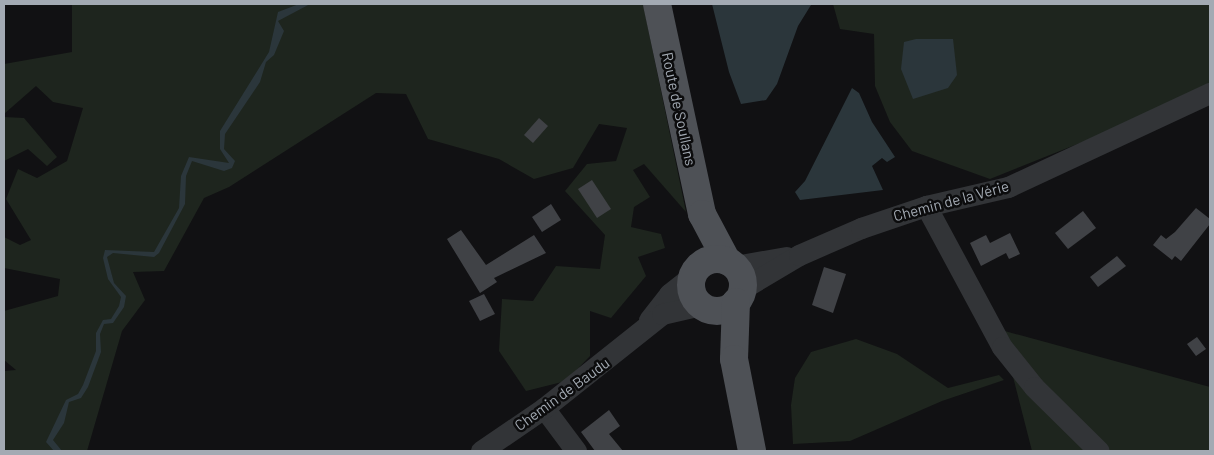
<!DOCTYPE html>
<html>
<head>
<meta charset="utf-8">
<style>
  body { margin:0 }
  #map { position:relative; width:1214px; height:455px; overflow:hidden; background:#111113; font-family:Barlow,sans-serif }
  div>[style] { position:absolute }
  .green>* { inset:0; background:#1e251e }
  .water>* { inset:0; background:#2b363b }
  .building>* { inset:0; background:#404246 }
  .minor>* { height:21px; margin:-10.5px; padding:0 10.5px; transform-origin:10.5px; border-radius:10.5px; background:#323437 }
  .major>* { height:28px; margin:-14px; padding:0 14px; transform-origin:14px; border-radius:14px; background:#4e5156 }
  .major>.ring { margin:-14px; padding:0; box-sizing:content-box; background:none; border:28px solid #4e5156; border-radius:50% }
  span { translate:-50% -50%; white-space:nowrap; text-align:center; line-height:1.15; -webkit-text-stroke:5px #0c0c0d; paint-order:stroke }
  .street-label { font-size:15px; color:#a3aab3 }
  .frame { position:absolute; inset:0; border:5px solid #a3aab3; pointer-events:none }
</style>
</head>
<body>
<div id="map">
  <div class="green">
    <i style="clip-path:polygon(72px 4px,643px 4px,686px 212px,644px 164px,633px 170px,650px 197px,634px 207px,631px 227px,661px 234px,665px 248px,638px 257px,646px 276px,611px 318px,590px 311px,590px 356px,566px 381px,526px 391px,499px 351px,502px 299px,533px 301px,556px 266px,600px 269px,605px 235px,565px 191px,587px 164px,616px 161px,627px 128px,599px 124px,573px 168px,534px 179px,499px 159px,428px 139px,406px 94px,376px 93px,229px 187px,204px 198px,164px 271px,133px 272px,145px 300px,122px 331px,87px 451px,4px 451px,4px 371px,16px 370px,4px 360px,4px 311px,58px 296px,60px 279px,4px 268px,4px 237px,20px 245px,31px 240px,6px 199px,18px 169px,37px 178px,67px 161px,83px 108px,53px 102px,36px 86px,4px 114px,4px 64px,72px 52px)"></i>
    <i style="clip-path:polygon(833px 4px,1210px 4px,1210px 83px,1100px 135px,990px 179px,912px 151px,890px 122px,875px 86px,874px 34px,840px 29px)"></i>
    <i style="clip-path:polygon(4px 117px,24px 118px,57px 157px,47px 166px,28px 149px,4px 161px)"></i>
    <i style="clip-path:polygon(1001px 330px,1210px 387px,1210px 451px,1032px 451px)"></i>
    <i style="clip-path:polygon(856px 339px,897px 354px,948px 388px,999px 375px,1004px 380px,942px 401px,850px 441px,793px 444px,791px 405px,795px 378px,811px 352px)"></i>
  </div>
  <div class="water">
    <i style="clip-path:polygon(299px 4px,310px 4px,278px 21px,284px 31px,274px 55px,266px 62px,260px 82px,225px 134px,224px 149px,235px 161px,232px 168px,224px 171px,192px 161px,186px 176px,185px 204px,159px 253px,154px 257px,113px 253px,107px 257px,114px 283px,126px 296px,124px 307px,113px 323px,104px 324px,100px 334px,101px 352px,88px 387px,81px 398px,69px 402px,64px 423px,53px 440px,62px 451px,54px 451px,46px 442px,66px 400px,78px 394px,83px 385px,96px 351px,96px 333px,103px 320px,111px 319px,119px 306px,121px 297px,108px 279px,103px 258px,105px 250px,154px 252px,179px 208px,181px 176px,189px 157px,229px 163px,220px 149px,220px 131px,269px 52px,278px 12px)"></i>
    <i style="clip-path:polygon(712px 4px,811px 5px,798px 26px,777px 84px,766px 100px,741px 104px,729px 72px)"></i>
    <i style="clip-path:polygon(916px 39px,953px 39px,957px 75px,948px 88px,913px 99px,901px 69px,904px 42px)"></i>
    <i style="clip-path:polygon(852px 88px,859px 93px,872px 122px,895px 157px,887px 162px,882px 158px,872px 166px,883px 190px,800px 200px,795px 192px,805px 181px)"></i>
  </div>
  <div class="building">
    <i style="clip-path:polygon(539px 118px,548px 126px,533px 143px,524px 135px)"></i>
    <i style="clip-path:polygon(592px 180px,611px 209px,597px 218px,578px 189px)"></i>
    <i style="clip-path:polygon(551px 204px,561px 220px,542px 232px,532px 217px)"></i>
    <i style="clip-path:polygon(1196px 208px,1210px 219px,1210px 224px,1181px 261px,1175px 256px,1172px 260px,1153px 245px,1161px 235px,1166px 239px,1175px 232px)"></i>
    <i style="clip-path:polygon(1083px 211px,1096px 228px,1068px 249px,1055px 233px)"></i>
    <i style="clip-path:polygon(461px 230px,486px 265px,534px 235px,546px 253px,494px 278px,497px 282px,480px 293px,447px 239px)"></i>
    <i style="clip-path:polygon(1010px 233px,1020px 254px,1009px 259px,1006px 253px,981px 266px,970px 243px,986px 235px,990px 243px)"></i>
    <i style="clip-path:polygon(1117px 256px,1126px 266px,1098px 287px,1090px 277px)"></i>
    <i style="clip-path:polygon(824px 267px,846px 274px,833px 313px,812px 305px)"></i>
    <i style="clip-path:polygon(484px 294px,495px 314px,480px 321px,469px 301px)"></i>
    <i style="clip-path:polygon(1197px 337px,1206px 349px,1196px 356px,1187px 344px)"></i>
    <i style="clip-path:polygon(609px 410px,620px 426px,609px 434px,623px 451px,595px 451px,581px 432px)"></i>
  </div>
  <div class="minor">
    <i style="left:926px;top:206px;width:160px;rotate:61.7deg"></i>
    <i style="left:1002px;top:347px;width:51px;rotate:51.3deg"></i>
    <i style="left:1034px;top:387px;width:91px;rotate:44.6deg"></i>
    <i style="left:735px;top:266px;width:52px;rotate:-10deg"></i>
    <i style="left:742px;top:289px;width:66px;rotate:-30.8deg"></i>
    <i style="left:799px;top:255px;width:68px;rotate:-23.5deg"></i>
    <i style="left:861px;top:228px;width:69px;rotate:-18.7deg"></i>
    <i style="left:926px;top:206px;width:84px;rotate:-13deg"></i>
    <i style="left:1008px;top:187px;width:223px;rotate:-25deg"></i>
    <i style="left:649px;top:320px;width:33px;rotate:-52deg"></i>
    <i style="left:669px;top:294px;width:29px;rotate:-38deg"></i>
    <i style="left:544px;top:408px;width:54px;rotate:53.3deg"></i>
    <i style="left:481px;top:451px;width:76px;rotate:-34.3deg"></i>
    <i style="left:544px;top:408px;width:151px;rotate:-38.5deg"></i>
    <i style="left:662px;top:314px;width:39px;rotate:-13deg"></i>
  </div>
  <div class="major">
    <i style="left:657px;top:4px;width:215px;rotate:77.9deg"></i>
    <i style="left:702px;top:214px;width:53px;rotate:62deg"></i>
    <i class="ring" style="left:691px;top:259px;width:24px;height:24px"></i>
    <i style="left:736px;top:302px;width:57px;rotate:92deg"></i>
    <i style="left:734px;top:359px;width:94px;rotate:78.9deg"></i>
  </div>
  <div class="street-label">
    <span style="left:679px;top:109px;rotate:78deg">Route de Soullans</span>
    <span style="left:951px;top:201px;rotate:-15deg">Chemin de la Vérie</span>
    <span style="left:562px;top:394px;rotate:-36deg">Chemin de Baudu</span>
  </div>
  <div class="frame"></div>
</div>
</body>
</html>
